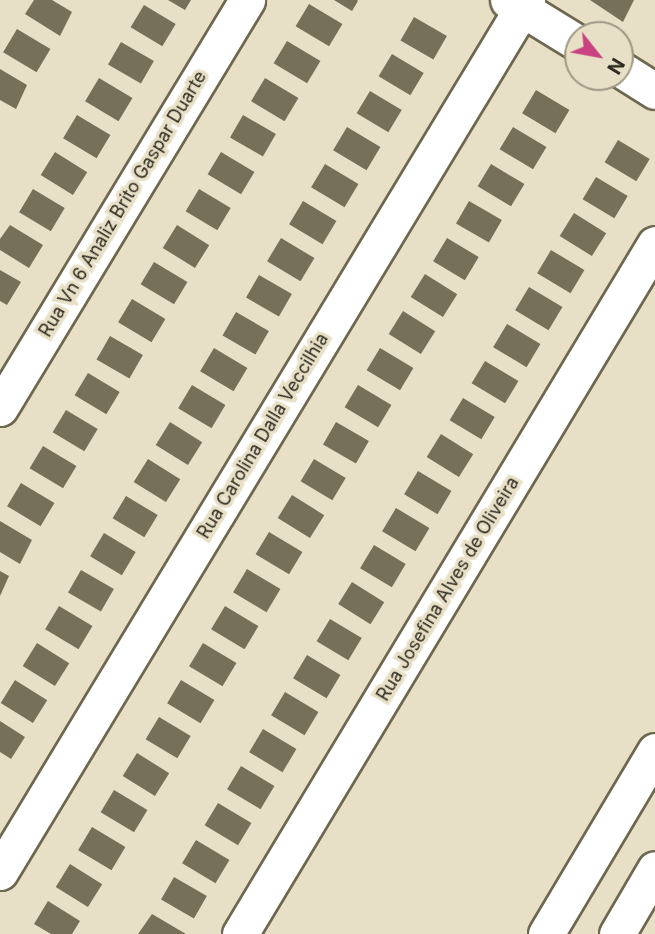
<!DOCTYPE html>
<html>
<head>
<meta charset="utf-8">
<style>
	body { margin:0 }
	#map { position:relative; width:655px; height:934px; overflow:hidden; background:#e8e0c6; font-family:Inter,sans-serif }
	div>[style] { position:absolute }
	[style*='--x'] { left:calc(var(--x)*1px); top:calc(var(--y)*1px); width:calc(var(--w)*1px); rotate:calc(var(--a)*1deg) }
	.building>* { inset:0; background:#777058; transform-origin:0 0 }
	.roads { filter:drop-shadow(2px 0 #6e6750) drop-shadow(-2px 0 #6e6750) drop-shadow(0 2px #6e6750) drop-shadow(0 -2px #6e6750) }
	.minor>* { height:35px; margin:-17.5px; padding:0 17.5px; transform-origin:17.5px; border-radius:17.5px; background:#fff }
	span { translate:-50% -50%; white-space:nowrap; text-align:center; line-height:1.15; -webkit-text-stroke:7px #e8e0c6; paint-order:stroke }
	.street-label { font-size:18px; color:#2d2a20 }
	.north { position:absolute; left:564px; top:21px; width:70px; height:70px; box-sizing:border-box; background:#e8e0c6; border:2px solid #9d9784; border-radius:50%; rotate:121deg; font-size:19px; font-weight:700; line-height:28px; text-align:center; color:#2d2a20 }
	.north::after { content:''; display:block; margin:auto; width:24px; height:32px; background:#c94281; clip-path:polygon(50% 0,100% 100%,50% 72%,0 100%) }
</style>
</head>
<body>
<div id="map">
	<div class="building">
		<i style="clip-path:polygon(34px 0,52px 0,72px 12px,60px 36px,25px 14px)"></i>
		<i style="clip-path:polygon(168px 0,191px 0,185px 10px)"></i>
		<i style="clip-path:polygon(334px 0,357px 0,358px 1px,352px 11px)"></i>
		<i style="clip-path:polygon(590px 0,634px 0,623px 22px)"></i>
		<i style="left:309px;top:4px;width:39px;height:26px;rotate:31deg"></i>
		<i style="left:144px;top:5px;width:37px;height:26px;rotate:31deg"></i>
		<i style="left:414px;top:17px;width:38px;height:27px;rotate:30deg"></i>
		<i style="left:17px;top:29px;width:39px;height:27px;rotate:31deg"></i>
		<i style="left:287px;top:41px;width:39px;height:26px;rotate:31deg"></i>
		<i style="left:121px;top:42px;width:38px;height:26px;rotate:30deg"></i>
		<i style="left:392px;top:54px;width:37px;height:26px;rotate:31deg"></i>
		<i style="clip-path:polygon(0 69px,27px 85px,16px 109px,0 100px)"></i>
		<i style="left:99px;top:78px;width:39px;height:27px;rotate:31deg"></i>
		<i style="left:265px;top:78px;width:39px;height:27px;rotate:31deg"></i>
		<i style="left:536px;top:90px;width:39px;height:27px;rotate:31deg"></i>
		<i style="left:370px;top:91px;width:37px;height:26px;rotate:31deg"></i>
		<i style="left:77px;top:115px;width:39px;height:27px;rotate:31deg"></i>
		<i style="left:243px;top:115px;width:38px;height:26px;rotate:30deg"></i>
		<i style="left:347px;top:127px;width:39px;height:27px;rotate:31deg"></i>
		<i style="left:513px;top:127px;width:39px;height:26px;rotate:31deg"></i>
		<i style="left:618px;top:140px;width:37px;height:26px;rotate:31deg"></i>
		<i style="left:55px;top:152px;width:38px;height:27px;rotate:32deg"></i>
		<i style="left:221px;top:152px;width:39px;height:26px;rotate:31deg"></i>
		<i style="left:325px;top:164px;width:39px;height:27px;rotate:31deg"></i>
		<i style="left:491px;top:164px;width:39px;height:26px;rotate:31deg"></i>
		<i style="left:596px;top:177px;width:37px;height:26px;rotate:31deg"></i>
		<i style="left:33px;top:189px;width:37px;height:27px;rotate:31deg"></i>
		<i style="left:199px;top:189px;width:37px;height:26px;rotate:31deg"></i>
		<i style="left:303px;top:201px;width:39px;height:27px;rotate:31deg"></i>
		<i style="left:469px;top:201px;width:38px;height:26px;rotate:30deg"></i>
		<i style="left:574px;top:213px;width:38px;height:27px;rotate:32deg"></i>
		<i style="clip-path:polygon(10px 225px,43px 245px,29px 268px,0 250px,0 239px)"></i>
		<i style="left:177px;top:225px;width:38px;height:27px;rotate:32deg"></i>
		<i style="left:281px;top:238px;width:39px;height:27px;rotate:31deg"></i>
		<i style="left:447px;top:238px;width:37px;height:27px;rotate:31deg"></i>
		<i style="left:551px;top:250px;width:39px;height:27px;rotate:31deg"></i>
		<i style="left:154px;top:262px;width:39px;height:26px;rotate:31deg"></i>
		<i style="clip-path:polygon(0 270px,21px 282px,7px 305px,0 301px)"></i>
		<i style="left:425px;top:274px;width:38px;height:27px;rotate:32deg"></i>
		<i style="left:259px;top:275px;width:38px;height:26px;rotate:30deg"></i>
		<i style="left:529px;top:287px;width:39px;height:27px;rotate:31deg"></i>
		<i style="left:132px;top:299px;width:39px;height:27px;rotate:31deg"></i>
		<i style="left:403px;top:311px;width:38px;height:27px;rotate:32deg"></i>
		<i style="left:236px;top:312px;width:38px;height:27px;rotate:30deg"></i>
		<i style="left:507px;top:324px;width:39px;height:27px;rotate:31deg"></i>
		<i style="left:110px;top:336px;width:38px;height:27px;rotate:30deg"></i>
		<i style="left:214px;top:348px;width:39px;height:27px;rotate:31deg"></i>
		<i style="left:380px;top:348px;width:39px;height:26px;rotate:31deg"></i>
		<i style="left:485px;top:361px;width:39px;height:26px;rotate:31deg"></i>
		<i style="left:88px;top:373px;width:37px;height:26px;rotate:31deg"></i>
		<i style="left:192px;top:385px;width:39px;height:27px;rotate:31deg"></i>
		<i style="left:358px;top:385px;width:39px;height:26px;rotate:31deg"></i>
		<i style="left:463px;top:398px;width:37px;height:26px;rotate:31deg"></i>
		<i style="left:66px;top:410px;width:37px;height:26px;rotate:31deg"></i>
		<i style="left:170px;top:422px;width:38px;height:27px;rotate:32deg"></i>
		<i style="left:336px;top:422px;width:38px;height:26px;rotate:30deg"></i>
		<i style="left:441px;top:434px;width:38px;height:27px;rotate:32deg"></i>
		<i style="left:43px;top:446px;width:39px;height:26px;rotate:31deg"></i>
		<i style="left:148px;top:459px;width:38px;height:27px;rotate:32deg"></i>
		<i style="left:314px;top:459px;width:37px;height:26px;rotate:31deg"></i>
		<i style="left:418px;top:471px;width:39px;height:27px;rotate:31deg"></i>
		<i style="left:21px;top:483px;width:39px;height:27px;rotate:31deg"></i>
		<i style="left:292px;top:495px;width:38px;height:27px;rotate:32deg"></i>
		<i style="left:126px;top:496px;width:37px;height:26px;rotate:31deg"></i>
		<i style="left:396px;top:508px;width:39px;height:27px;rotate:31deg"></i>
		<i style="clip-path:polygon(0 521px,32px 540px,20px 564px,0 552px)"></i>
		<i style="left:269px;top:532px;width:39px;height:26px;rotate:31deg"></i>
		<i style="left:104px;top:533px;width:37px;height:27px;rotate:31deg"></i>
		<i style="left:374px;top:545px;width:37px;height:27px;rotate:31deg"></i>
		<i style="left:247px;top:569px;width:39px;height:27px;rotate:31deg"></i>
		<i style="left:81px;top:570px;width:38px;height:26px;rotate:30deg"></i>
		<i style="clip-path:polygon(0 571px,9px 576px,0 596px)"></i>
		<i style="left:352px;top:582px;width:38px;height:26px;rotate:32deg"></i>
		<i style="left:59px;top:606px;width:39px;height:27px;rotate:31deg"></i>
		<i style="left:225px;top:606px;width:39px;height:27px;rotate:31deg"></i>
		<i style="left:330px;top:619px;width:37px;height:26px;rotate:31deg"></i>
		<i style="left:37px;top:643px;width:38px;height:27px;rotate:32deg"></i>
		<i style="left:203px;top:643px;width:39px;height:27px;rotate:31deg"></i>
		<i style="left:307px;top:655px;width:39px;height:27px;rotate:31deg"></i>
		<i style="left:15px;top:680px;width:38px;height:27px;rotate:32deg"></i>
		<i style="left:181px;top:680px;width:39px;height:27px;rotate:31deg"></i>
		<i style="left:285px;top:692px;width:39px;height:27px;rotate:31deg"></i>
		<i style="left:159px;top:717px;width:37px;height:26px;rotate:31deg"></i>
		<i style="clip-path:polygon(0 721px,25px 737px,11px 759px,0 752px)"></i>
		<i style="left:263px;top:729px;width:39px;height:27px;rotate:31deg"></i>
		<i style="left:137px;top:753px;width:38px;height:27px;rotate:32deg"></i>
		<i style="left:241px;top:766px;width:39px;height:27px;rotate:31deg"></i>
		<i style="left:114px;top:790px;width:39px;height:26px;rotate:31deg"></i>
		<i style="left:218px;top:803px;width:39px;height:26px;rotate:31deg"></i>
		<i style="left:92px;top:827px;width:39px;height:27px;rotate:31deg"></i>
		<i style="left:196px;top:840px;width:39px;height:27px;rotate:31deg"></i>
		<i style="left:70px;top:864px;width:38px;height:27px;rotate:32deg"></i>
		<i style="left:174px;top:877px;width:38px;height:26px;rotate:30deg"></i>
		<i style="clip-path:polygon(48px 901px,80px 921px,72px 934px,51px 934px,34px 924px)"></i>
		<i style="clip-path:polygon(152px 914px,186px 934px,138px 934px)"></i>
	</div>
	<div class="roads">
		<div class="minor">
			<i style="--x:508;--y:0;--w:82;--a:31.6"></i>
			<i style="--x:620;--y:69;--w:41;--a:32.2"></i>
			<i style="--x:0;--y:408;--w:477;--a:-58.8"></i>
			<i style="--x:0;--y:872;--w:1019;--a:-58.85"></i>
			<i style="--x:240;--y:934;--w:805;--a:-58.98"></i>
			<i style="--x:546;--y:934;--w:213;--a:-59.2"></i>
			<i style="--x:617;--y:934;--w:75;--a:-59.7"></i>
		</div>
	</div>
	<div class="street-label">
		<span style="left:123px;top:204px;rotate:-59deg">Rua Vn 6 Analiz Brito Gaspar Duarte</span>
		<span style="left:263px;top:436px;rotate:-59deg">Rua Carolina Dalla Veccilhia</span>
		<span style="left:448px;top:589px;rotate:-59deg">Rua Josefina Alves de Oliveira</span>
	</div>
	<div class="north">N</div>
</div>
</body>
</html>
